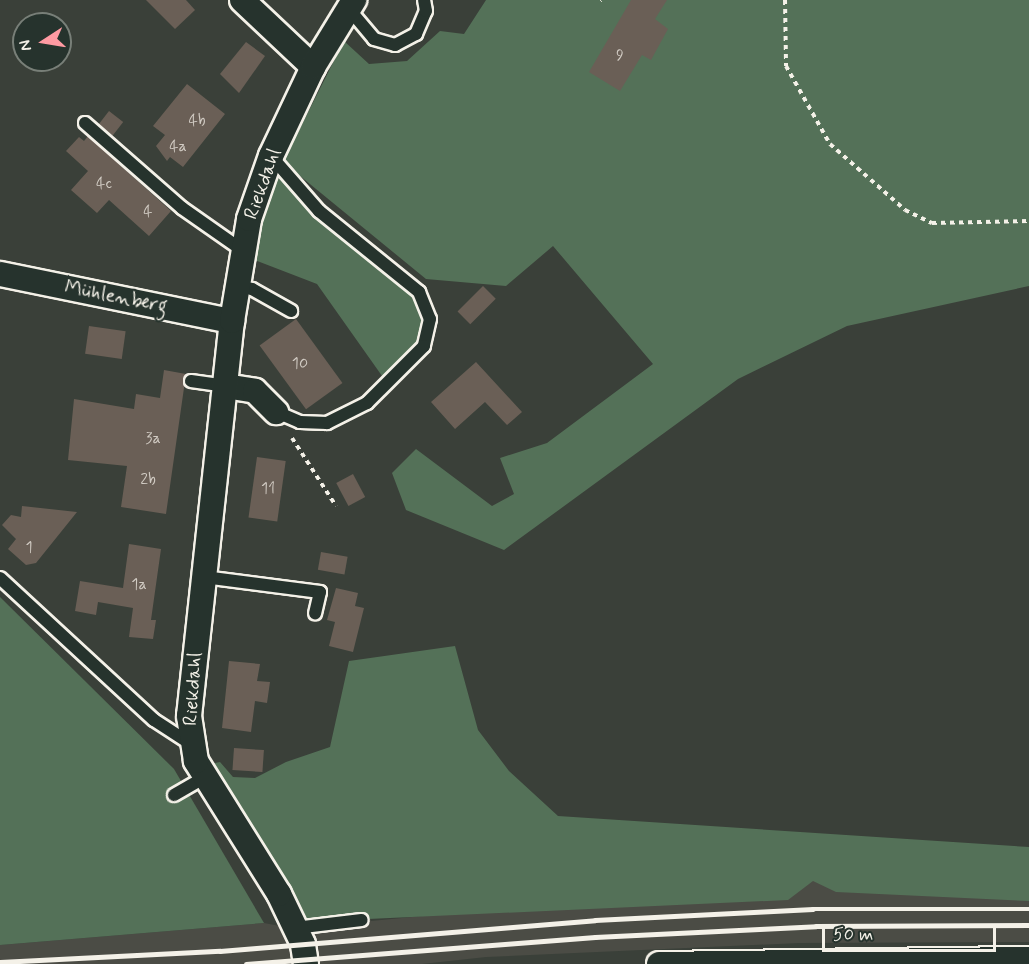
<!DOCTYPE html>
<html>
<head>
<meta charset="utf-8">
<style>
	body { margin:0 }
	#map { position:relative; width:1029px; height:964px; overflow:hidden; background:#3a4039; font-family:Mynerve,sans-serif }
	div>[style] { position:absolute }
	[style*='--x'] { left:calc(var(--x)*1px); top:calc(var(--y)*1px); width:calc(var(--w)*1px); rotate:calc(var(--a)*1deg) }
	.built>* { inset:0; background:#4b4c45 }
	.green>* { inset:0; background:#547158 }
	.building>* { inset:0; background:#6a5f56; transform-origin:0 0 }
	.path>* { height:4px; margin-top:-2px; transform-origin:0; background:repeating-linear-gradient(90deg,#f4f1e8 0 4.5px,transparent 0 9px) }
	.roads { filter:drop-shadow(2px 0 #f4f1e8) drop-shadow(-2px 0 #f4f1e8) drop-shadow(0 2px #f4f1e8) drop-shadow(0 -2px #f4f1e8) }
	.lane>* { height:12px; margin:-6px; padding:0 6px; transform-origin:6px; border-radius:6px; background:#26332d }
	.street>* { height:24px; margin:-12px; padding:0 12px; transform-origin:12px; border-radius:12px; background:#26332d }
	.rail>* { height:4.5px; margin:-2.25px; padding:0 2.25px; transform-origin:2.25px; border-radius:2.25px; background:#f4f1e8 }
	span { translate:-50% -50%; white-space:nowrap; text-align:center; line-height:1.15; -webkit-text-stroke:4.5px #26332d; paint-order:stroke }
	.number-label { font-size:16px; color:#d2ccc4 }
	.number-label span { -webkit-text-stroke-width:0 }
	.street-label { font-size:20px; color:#f4f1e8 }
	.north { position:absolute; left:12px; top:12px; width:60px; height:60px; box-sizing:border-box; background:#26332d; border:2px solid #787f78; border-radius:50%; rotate:258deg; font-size:16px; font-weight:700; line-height:24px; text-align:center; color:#f4f1e8 }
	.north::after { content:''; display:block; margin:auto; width:21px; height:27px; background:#ff9aa2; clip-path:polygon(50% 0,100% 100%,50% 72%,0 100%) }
	.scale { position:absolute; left:822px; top:925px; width:174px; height:27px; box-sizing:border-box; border:3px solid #f4f1e8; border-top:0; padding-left:8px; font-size:18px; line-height:21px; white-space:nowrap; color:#f4f1e8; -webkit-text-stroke:4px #26332d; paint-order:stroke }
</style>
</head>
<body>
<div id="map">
	<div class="built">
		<i style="clip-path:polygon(821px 870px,1029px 879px,1029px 942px,799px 943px,486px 957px,422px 964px,0 964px,0 945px,264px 923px,285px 927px,306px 917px,364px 903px,371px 921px,598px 899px)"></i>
	</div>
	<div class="green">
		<i style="clip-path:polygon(486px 0,1029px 0,1029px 286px,847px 326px,738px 379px,504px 550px,406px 510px,392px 473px,416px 449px,492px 506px,514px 494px,500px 458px,547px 443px,653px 364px,553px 246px,506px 286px,426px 279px,283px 162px,344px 41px,369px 64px,407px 61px,440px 31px,464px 34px)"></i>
		<i style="clip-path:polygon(271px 156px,319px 211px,419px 292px,430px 319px,424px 346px,387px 383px,317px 284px,242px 255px)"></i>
		<i style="clip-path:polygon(0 597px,174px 769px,264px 923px,0 945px)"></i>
		<i style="clip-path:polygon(455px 646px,478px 730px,509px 771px,558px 816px,1029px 847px,1029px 901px,836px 892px,813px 881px,788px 900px,368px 919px,364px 912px,306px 921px,218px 784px,210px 764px,220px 762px,233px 777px,255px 778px,286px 762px,330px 747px,349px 661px)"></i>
	</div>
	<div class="building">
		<i style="clip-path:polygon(146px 0,186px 0,195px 10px,175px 29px)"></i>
		<i style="clip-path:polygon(631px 0,667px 0,655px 19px,668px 29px,651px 60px,642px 55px,620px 91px,589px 72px)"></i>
		<i style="clip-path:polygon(246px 42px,265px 56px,239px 93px,220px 74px)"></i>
		<i style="clip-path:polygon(187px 84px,225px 114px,183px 167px,170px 157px,167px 161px,156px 146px,165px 135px,153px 126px)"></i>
		<i style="left:109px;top:111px;width:18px;height:17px;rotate:38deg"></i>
		<i style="clip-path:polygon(88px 136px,171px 211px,149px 236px,109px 200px,97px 213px,71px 190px,88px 171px,66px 151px,79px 137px,84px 141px)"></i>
		<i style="left:483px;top:286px;width:18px;height:36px;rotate:45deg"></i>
		<i style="left:296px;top:319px;width:79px;height:45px;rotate:54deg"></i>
		<i style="left:89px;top:326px;width:37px;height:28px;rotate:8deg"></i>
		<i style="clip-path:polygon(476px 362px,522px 412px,507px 425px,485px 402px,455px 429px,431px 402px)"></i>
		<i style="clip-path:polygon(164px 370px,186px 374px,166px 514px,121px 507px,127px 466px,68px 460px,74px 399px,134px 409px,136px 394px,160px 398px)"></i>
		<i style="left:257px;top:457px;width:29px;height:61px;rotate:8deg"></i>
		<i style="left:353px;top:474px;width:26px;height:19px;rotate:62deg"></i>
		<i style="clip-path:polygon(22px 506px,77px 512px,36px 563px,26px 565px,8px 549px,16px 539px,2px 525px,11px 515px,21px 517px)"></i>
		<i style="clip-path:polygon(129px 544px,161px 549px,151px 620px,156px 620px,153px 639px,129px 637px,133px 608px,98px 602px,96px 615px,75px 611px,80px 581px,123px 588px)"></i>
		<i style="left:321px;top:552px;width:27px;height:18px;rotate:10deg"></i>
		<i style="clip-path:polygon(336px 588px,358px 593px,355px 606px,364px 608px,353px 652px,329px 646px,335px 622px,327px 620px)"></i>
		<i style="clip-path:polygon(229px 661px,260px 664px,257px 681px,270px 682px,267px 703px,255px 701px,251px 732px,222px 728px)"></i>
		<i style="left:234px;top:748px;width:30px;height:22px;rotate:4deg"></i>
	</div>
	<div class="path">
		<i style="--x:785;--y:0;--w:66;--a:89.1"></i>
		<i style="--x:786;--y:66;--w:90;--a:60.6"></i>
		<i style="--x:830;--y:144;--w:100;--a:41.3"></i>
		<i style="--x:905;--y:210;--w:30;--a:26"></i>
		<i style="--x:932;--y:223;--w:97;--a:-1.2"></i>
		<i style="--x:600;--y:1;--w:1;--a:-45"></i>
		<i style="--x:292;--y:438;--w:81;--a:57.1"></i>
	</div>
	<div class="roads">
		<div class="lane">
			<i style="--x:349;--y:9;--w:39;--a:50"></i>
			<i style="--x:374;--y:39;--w:22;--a:16"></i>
			<i style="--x:395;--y:45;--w:24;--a:-28"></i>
			<i style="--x:416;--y:34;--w:25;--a:-67"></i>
			<i style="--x:426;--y:11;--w:11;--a:-100"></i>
			<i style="--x:85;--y:123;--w:129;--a:41.2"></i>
			<i style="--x:182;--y:208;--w:73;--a:35"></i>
			<i style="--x:271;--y:156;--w:73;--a:48.9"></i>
			<i style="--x:319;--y:211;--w:129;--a:39"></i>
			<i style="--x:419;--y:292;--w:29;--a:68"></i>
			<i style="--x:430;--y:319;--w:28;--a:103"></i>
			<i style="--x:424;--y:346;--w:81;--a:135"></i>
			<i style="--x:367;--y:403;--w:45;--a:153.4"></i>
			<i style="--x:327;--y:423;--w:27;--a:-178"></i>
			<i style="--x:300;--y:422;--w:26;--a:-157"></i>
			<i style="--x:237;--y:286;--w:15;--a:11"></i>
			<i style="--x:252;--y:289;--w:45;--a:29.4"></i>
			<i style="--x:191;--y:381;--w:34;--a:8"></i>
			<i style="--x:204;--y:577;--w:117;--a:7.4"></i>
			<i style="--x:320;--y:592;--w:22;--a:103"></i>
			<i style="--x:0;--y:578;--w:209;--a:42.7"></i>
			<i style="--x:154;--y:720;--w:44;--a:33"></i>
			<i style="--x:174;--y:795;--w:34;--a:-30"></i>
			<i style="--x:295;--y:928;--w:67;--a:-6.8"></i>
		</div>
		<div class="street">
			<i style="--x:242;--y:0;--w:98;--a:43.3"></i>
			<i style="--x:0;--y:274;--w:237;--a:11.5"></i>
			<i style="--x:225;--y:386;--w:30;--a:9"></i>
			<i style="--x:255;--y:391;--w:30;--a:45"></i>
			<i style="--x:306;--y:964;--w:20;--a:-99"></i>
			<i style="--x:303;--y:944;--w:55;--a:-115.6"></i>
			<i style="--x:279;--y:894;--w:157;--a:-122"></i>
			<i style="--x:196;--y:761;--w:46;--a:-98.8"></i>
			<i style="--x:189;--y:716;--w:397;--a:-83.8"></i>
			<i style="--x:232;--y:321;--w:103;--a:-80.5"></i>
			<i style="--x:249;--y:219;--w:67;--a:-70.8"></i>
			<i style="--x:271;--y:156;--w:98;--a:-64.7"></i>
			<i style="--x:313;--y:67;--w:79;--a:-58.5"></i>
			<i style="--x:659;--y:964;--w:370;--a:-0.8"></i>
		</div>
	</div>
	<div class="rail">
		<i style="--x:0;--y:962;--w:220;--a:-2.9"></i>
		<i style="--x:220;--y:951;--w:376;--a:-4.7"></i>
		<i style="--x:595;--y:920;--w:218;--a:-2.9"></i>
		<i style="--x:813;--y:909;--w:216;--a:0"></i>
		<i style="--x:246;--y:964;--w:350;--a:-4.4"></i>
		<i style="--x:595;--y:937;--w:221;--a:-2.8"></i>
		<i style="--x:816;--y:926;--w:213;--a:-0.3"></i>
	</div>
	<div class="number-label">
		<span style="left:620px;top:56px">9</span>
		<span style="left:197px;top:121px">4b</span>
		<span style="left:178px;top:147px">4a</span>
		<span style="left:104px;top:184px">4c</span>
		<span style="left:148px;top:212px">4</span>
		<span style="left:300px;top:364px">10</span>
		<span style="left:153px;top:439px">3a</span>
		<span style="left:148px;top:480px">2b</span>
		<span style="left:268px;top:489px">11</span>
		<span style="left:29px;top:548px">1</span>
		<span style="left:139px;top:585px">1a</span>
	</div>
	<div class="street-label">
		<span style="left:263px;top:184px;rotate:-70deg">Riekdahl</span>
		<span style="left:116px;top:297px;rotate:11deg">Mühlenberg</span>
		<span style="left:193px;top:689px;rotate:-86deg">Riekdahl</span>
	</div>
	<div class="north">N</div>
	<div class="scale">50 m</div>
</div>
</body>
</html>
